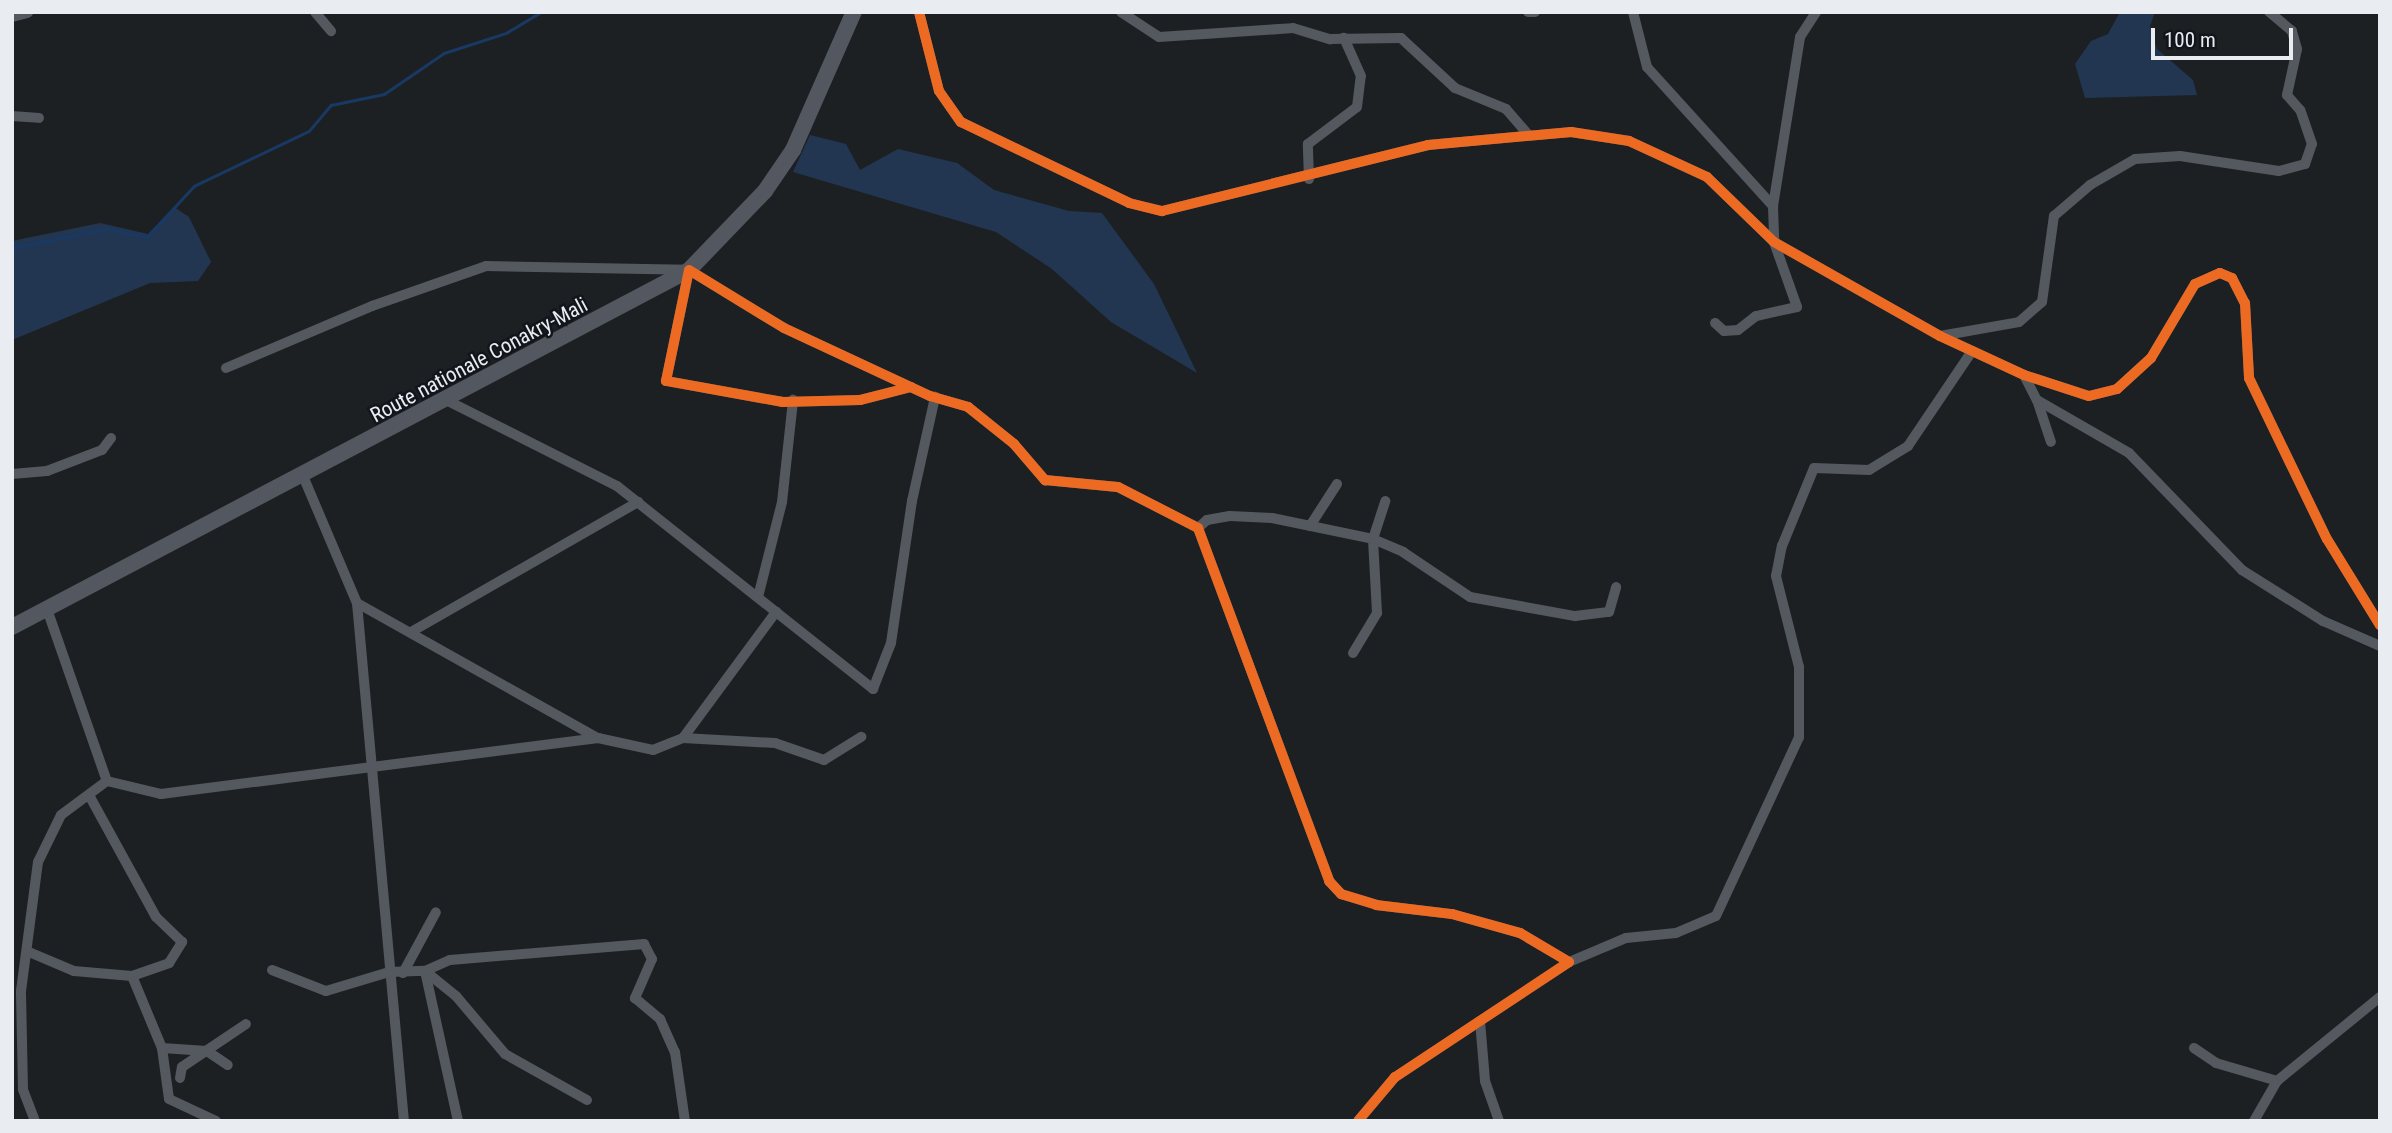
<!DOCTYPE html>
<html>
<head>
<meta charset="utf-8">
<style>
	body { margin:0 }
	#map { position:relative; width:2392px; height:1133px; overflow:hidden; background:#1d2023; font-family:"Roboto Condensed",sans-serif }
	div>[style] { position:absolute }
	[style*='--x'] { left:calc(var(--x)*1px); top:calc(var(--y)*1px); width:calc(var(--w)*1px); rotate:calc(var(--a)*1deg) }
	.green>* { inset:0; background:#223651 }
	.stream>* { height:2.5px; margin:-1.25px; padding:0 1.25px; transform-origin:1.25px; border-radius:1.25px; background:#193965 }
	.minor>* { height:10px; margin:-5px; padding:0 5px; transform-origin:5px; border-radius:5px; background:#54595f }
	.tertiary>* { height:12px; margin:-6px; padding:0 6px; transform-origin:6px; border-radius:6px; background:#54595f }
	.trunk>* { height:16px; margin:-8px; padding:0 8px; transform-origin:8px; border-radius:8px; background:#535860 }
	.cycleway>* { height:10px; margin:-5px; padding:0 5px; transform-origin:5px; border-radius:5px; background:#ed6a23 }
	span { translate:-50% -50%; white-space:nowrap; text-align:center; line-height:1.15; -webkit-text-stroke:5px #12161c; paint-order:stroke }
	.street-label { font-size:21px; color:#e9ecf0 }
	.frame { position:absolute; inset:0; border:14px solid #e9ecf0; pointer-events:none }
	.scale { position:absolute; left:2151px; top:28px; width:142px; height:32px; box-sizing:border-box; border:4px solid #e9ecf0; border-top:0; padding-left:9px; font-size:21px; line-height:24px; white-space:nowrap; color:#e9ecf0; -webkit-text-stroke:5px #12161c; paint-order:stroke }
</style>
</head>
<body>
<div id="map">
	<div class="green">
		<i style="clip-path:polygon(2120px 12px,2155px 12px,2150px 26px,2157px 49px,2193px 80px,2197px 95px,2085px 98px,2075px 64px,2091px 41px,2108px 34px)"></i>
		<i style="clip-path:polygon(810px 135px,846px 144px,860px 170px,898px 149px,957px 163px,994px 190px,1069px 211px,1102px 213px,1154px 284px,1197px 373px,1111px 322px,1052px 269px,996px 232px,793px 172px)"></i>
		<i style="clip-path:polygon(174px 207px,189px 217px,211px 262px,198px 281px,150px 283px,12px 340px,12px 241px,100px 223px,148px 234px)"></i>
	</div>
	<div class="stream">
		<i style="--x:12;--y:248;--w:97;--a:-11.3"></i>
		<i style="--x:107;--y:229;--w:41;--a:11.3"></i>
		<i style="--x:147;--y:237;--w:69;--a:-47.3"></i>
		<i style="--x:194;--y:186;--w:127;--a:-25.6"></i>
		<i style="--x:309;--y:131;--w:34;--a:-50"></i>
		<i style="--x:331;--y:105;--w:54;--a:-11.7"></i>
		<i style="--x:384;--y:94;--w:73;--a:-34.3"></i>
		<i style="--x:444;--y:53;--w:65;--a:-17.9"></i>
		<i style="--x:506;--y:33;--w:41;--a:-31"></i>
	</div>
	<div class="minor">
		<i style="--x:315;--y:12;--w:25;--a:50"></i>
		<i style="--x:919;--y:12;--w:81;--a:75.8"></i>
		<i style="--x:939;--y:91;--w:38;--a:55"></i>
		<i style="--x:961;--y:122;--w:187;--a:25.7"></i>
		<i style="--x:1129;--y:203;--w:34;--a:14"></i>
		<i style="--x:1162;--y:211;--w:274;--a:-13.9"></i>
		<i style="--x:1428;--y:145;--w:144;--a:-5.2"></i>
		<i style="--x:1571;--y:132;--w:59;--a:8.8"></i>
		<i style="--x:1629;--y:141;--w:86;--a:24.8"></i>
		<i style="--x:1707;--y:177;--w:93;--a:44.1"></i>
		<i style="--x:1774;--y:242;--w:191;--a:29.5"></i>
		<i style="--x:1940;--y:336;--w:93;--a:24.9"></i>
		<i style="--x:2024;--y:375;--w:68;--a:17.9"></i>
		<i style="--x:2089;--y:396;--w:29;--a:-14"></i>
		<i style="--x:2117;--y:389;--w:46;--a:-42.4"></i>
		<i style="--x:2151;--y:358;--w:86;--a:-59.3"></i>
		<i style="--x:2195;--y:284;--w:27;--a:-24"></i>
		<i style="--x:2220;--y:273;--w:13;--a:23"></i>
		<i style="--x:2232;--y:278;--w:28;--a:63"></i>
		<i style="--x:2245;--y:303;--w:75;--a:86.9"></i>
		<i style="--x:2249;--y:378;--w:179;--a:64.2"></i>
		<i style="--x:2327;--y:539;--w:101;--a:58.4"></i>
		<i style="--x:1121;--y:12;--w:45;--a:33.3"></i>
		<i style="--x:1159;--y:37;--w:134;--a:-3.8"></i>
		<i style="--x:1293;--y:28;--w:39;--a:17"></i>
		<i style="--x:1330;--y:39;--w:71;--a:-0.8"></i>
		<i style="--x:1401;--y:38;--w:74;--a:42.8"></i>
		<i style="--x:1455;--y:88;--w:55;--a:22.4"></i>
		<i style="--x:1506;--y:109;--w:33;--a:49"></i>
		<i style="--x:1528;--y:12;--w:7;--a:0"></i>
		<i style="--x:1633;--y:12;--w:57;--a:75.7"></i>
		<i style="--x:1647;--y:67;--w:188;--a:47.8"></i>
		<i style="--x:1773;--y:206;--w:36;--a:88"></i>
		<i style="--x:1774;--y:242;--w:69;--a:70.5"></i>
		<i style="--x:1797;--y:307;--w:42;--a:167.6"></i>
		<i style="--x:1756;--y:316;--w:23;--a:142"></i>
		<i style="--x:1738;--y:330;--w:14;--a:176"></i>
		<i style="--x:1724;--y:331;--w:12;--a:-138"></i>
		<i style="--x:12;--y:116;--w:27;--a:4"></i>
		<i style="--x:1309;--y:179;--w:35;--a:-92"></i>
		<i style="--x:1308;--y:144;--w:61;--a:-37.1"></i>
		<i style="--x:1357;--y:107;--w:31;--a:-83"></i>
		<i style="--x:1361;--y:76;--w:42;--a:-114.1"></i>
		<i style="--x:1773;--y:206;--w:171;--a:-80.9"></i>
		<i style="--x:1800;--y:37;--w:30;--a:-57"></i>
		<i style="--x:1940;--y:336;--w:80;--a:-10"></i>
		<i style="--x:2019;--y:322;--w:30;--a:-41"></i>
		<i style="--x:2042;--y:302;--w:87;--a:-82.1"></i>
		<i style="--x:2054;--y:216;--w:48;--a:-40.7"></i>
		<i style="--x:2090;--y:185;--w:52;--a:-30"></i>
		<i style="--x:2135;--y:159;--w:45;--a:-3.8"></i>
		<i style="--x:2180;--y:156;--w:100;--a:8.6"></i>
		<i style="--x:2279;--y:171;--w:27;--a:-15"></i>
		<i style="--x:2305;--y:164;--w:21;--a:-71"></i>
		<i style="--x:2312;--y:144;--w:36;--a:-109"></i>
		<i style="--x:2300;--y:110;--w:20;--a:-131"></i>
		<i style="--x:2287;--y:95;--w:47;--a:-77.7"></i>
		<i style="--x:2297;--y:49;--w:19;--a:-106"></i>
		<i style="--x:2292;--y:31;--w:30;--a:-140"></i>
		<i style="--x:226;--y:368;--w:159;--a:-23"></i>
		<i style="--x:372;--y:306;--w:121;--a:-19.3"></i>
		<i style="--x:486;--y:266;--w:200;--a:1.1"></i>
		<i style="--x:2024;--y:375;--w:28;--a:63"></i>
		<i style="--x:2037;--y:400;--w:106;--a:29.9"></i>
		<i style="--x:2129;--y:453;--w:163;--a:46"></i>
		<i style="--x:2242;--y:570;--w:96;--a:32.2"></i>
		<i style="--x:2323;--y:621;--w:62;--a:23.7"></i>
		<i style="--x:911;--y:387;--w:53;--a:165.7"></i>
		<i style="--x:860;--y:400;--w:77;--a:178.5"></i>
		<i style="--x:783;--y:402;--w:119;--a:-169.8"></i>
		<i style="--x:666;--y:381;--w:113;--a:-78.3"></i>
		<i style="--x:689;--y:270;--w:111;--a:31.4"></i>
		<i style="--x:784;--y:328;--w:161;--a:25"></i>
		<i style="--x:930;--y:396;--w:40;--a:16"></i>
		<i style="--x:968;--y:407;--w:59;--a:38.8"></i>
		<i style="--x:1014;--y:444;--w:48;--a:49.3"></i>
		<i style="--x:1045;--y:480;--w:73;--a:5.5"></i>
		<i style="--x:1118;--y:487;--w:90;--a:27.1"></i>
		<i style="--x:1198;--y:528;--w:377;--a:69.6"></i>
		<i style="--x:1329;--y:881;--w:18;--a:47"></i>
		<i style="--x:1341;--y:894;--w:37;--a:17"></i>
		<i style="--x:1376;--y:905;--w:77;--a:6.8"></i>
		<i style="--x:1452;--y:914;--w:71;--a:15.6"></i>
		<i style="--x:1520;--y:933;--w:57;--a:30.6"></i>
		<i style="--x:1569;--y:962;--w:209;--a:146.5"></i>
		<i style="--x:1395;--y:1077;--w:57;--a:130.1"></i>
		<i style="--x:2037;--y:400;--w:44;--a:71.6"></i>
		<i style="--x:448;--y:401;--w:189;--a:26.7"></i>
		<i style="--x:617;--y:486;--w:327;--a:38.4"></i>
		<i style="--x:873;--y:689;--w:49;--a:-68.6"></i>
		<i style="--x:891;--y:643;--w:144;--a:-81.6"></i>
		<i style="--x:912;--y:501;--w:107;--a:-77.5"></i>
		<i style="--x:12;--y:474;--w:35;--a:-5"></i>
		<i style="--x:47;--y:471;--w:59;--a:-20.9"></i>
		<i style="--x:102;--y:450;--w:15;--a:-53"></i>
		<i style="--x:303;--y:476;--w:138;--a:67"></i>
		<i style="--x:357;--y:603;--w:520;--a:84.82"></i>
		<i style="--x:1310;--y:526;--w:50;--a:-57.3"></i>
		<i style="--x:1198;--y:528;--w:12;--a:-42"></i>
		<i style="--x:1207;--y:520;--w:23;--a:-10"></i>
		<i style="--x:1230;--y:516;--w:42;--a:2.7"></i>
		<i style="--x:1272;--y:518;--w:103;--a:11.7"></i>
		<i style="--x:1373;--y:539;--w:33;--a:23"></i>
		<i style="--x:1403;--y:552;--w:81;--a:33.9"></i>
		<i style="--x:1470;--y:597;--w:107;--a:10.3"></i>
		<i style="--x:1575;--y:616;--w:34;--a:-7"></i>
		<i style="--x:1609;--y:612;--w:26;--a:-74"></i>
		<i style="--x:758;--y:597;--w:98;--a:-75.8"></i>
		<i style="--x:782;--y:502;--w:103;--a:-83.8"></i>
		<i style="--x:357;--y:603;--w:276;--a:29.3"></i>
		<i style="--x:598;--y:738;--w:56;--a:12.3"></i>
		<i style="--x:653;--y:750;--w:32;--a:-22"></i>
		<i style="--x:683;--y:738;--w:92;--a:3.1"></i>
		<i style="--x:775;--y:743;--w:52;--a:19.1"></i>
		<i style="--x:824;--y:760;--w:44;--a:-31.9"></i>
		<i style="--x:48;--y:612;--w:179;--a:70.8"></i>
		<i style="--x:107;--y:781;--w:56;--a:13.5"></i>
		<i style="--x:161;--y:794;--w:441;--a:-7.3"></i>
		<i style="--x:411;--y:632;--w:262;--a:-29.8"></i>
		<i style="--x:1353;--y:653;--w:47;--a:-59"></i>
		<i style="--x:1377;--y:613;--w:74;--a:-93.1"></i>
		<i style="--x:1373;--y:539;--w:40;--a:-72"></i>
		<i style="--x:683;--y:738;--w:157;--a:-53.6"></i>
		<i style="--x:29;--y:952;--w:49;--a:22.9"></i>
		<i style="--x:74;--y:971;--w:58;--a:4.9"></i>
		<i style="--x:132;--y:976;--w:39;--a:-19"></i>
		<i style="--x:169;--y:963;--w:25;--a:-58"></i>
		<i style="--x:182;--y:942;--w:36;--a:-136"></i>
		<i style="--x:156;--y:917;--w:139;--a:-118.8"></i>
		<i style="--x:1569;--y:962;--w:62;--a:-22.8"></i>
		<i style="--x:1626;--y:938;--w:50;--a:-5.7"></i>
		<i style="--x:1676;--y:933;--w:43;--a:-23"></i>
		<i style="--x:1716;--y:916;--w:197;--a:-65.1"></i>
		<i style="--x:1799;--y:737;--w:70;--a:-90"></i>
		<i style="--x:1799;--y:667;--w:94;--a:-104.2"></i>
		<i style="--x:1776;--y:576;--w:31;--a:-79"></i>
		<i style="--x:1782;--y:546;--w:84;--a:-67.7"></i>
		<i style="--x:1814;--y:468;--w:55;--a:2.1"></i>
		<i style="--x:1869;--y:470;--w:46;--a:-31.6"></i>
		<i style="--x:1908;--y:446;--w:115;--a:-56"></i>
		<i style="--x:272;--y:970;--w:58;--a:21.3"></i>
		<i style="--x:326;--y:991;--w:66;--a:-16.8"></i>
		<i style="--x:389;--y:972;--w:36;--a:-2"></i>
		<i style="--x:425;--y:971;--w:27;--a:-24"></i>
		<i style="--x:450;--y:960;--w:195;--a:-4.7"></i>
		<i style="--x:644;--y:944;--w:17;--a:62"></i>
		<i style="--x:652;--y:959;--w:43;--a:113.6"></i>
		<i style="--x:635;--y:998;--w:33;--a:40"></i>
		<i style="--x:660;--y:1019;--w:36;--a:66"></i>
		<i style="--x:675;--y:1052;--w:70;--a:81.8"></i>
		<i style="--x:425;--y:971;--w:40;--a:39"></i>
		<i style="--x:456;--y:996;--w:76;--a:49.8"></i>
		<i style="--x:505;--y:1054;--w:94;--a:29.3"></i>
		<i style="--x:425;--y:971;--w:154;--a:77.6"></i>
		<i style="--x:403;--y:973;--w:69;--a:-61.6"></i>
		<i style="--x:132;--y:976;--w:78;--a:67.4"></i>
		<i style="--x:162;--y:1048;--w:45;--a:3.8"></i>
		<i style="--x:207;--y:1051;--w:25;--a:34"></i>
		<i style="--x:1480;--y:1021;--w:60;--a:85.2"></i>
		<i style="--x:1485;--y:1081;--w:42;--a:70.7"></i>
		<i style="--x:162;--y:1048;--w:51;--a:82.2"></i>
		<i style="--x:169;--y:1099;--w:52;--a:25.1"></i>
		<i style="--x:2194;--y:1048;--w:27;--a:34"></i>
		<i style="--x:2216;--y:1063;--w:64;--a:16.4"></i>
		<i style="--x:180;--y:1078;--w:11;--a:-80"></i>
		<i style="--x:182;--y:1067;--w:77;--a:-33.9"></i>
		<i style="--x:35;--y:1121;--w:34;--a:-111"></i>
		<i style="--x:23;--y:1089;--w:98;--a:-91.2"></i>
		<i style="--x:21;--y:991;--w:130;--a:-82.5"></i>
		<i style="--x:38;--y:862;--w:52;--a:-63.9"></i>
		<i style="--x:61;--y:815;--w:57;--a:-36.5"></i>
		<i style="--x:2254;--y:1121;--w:46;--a:-60.1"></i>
		<i style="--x:2277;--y:1081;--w:133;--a:-39.2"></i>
	</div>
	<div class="tertiary">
		<i style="--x:12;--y:16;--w:16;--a:-15"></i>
	</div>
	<div class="trunk">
		<i style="--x:12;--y:627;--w:765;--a:-27.8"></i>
		<i style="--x:689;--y:270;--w:110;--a:-46.1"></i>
		<i style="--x:765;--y:191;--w:50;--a:-55.7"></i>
		<i style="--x:793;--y:150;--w:151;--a:-66.2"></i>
	</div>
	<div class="cycleway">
		<i style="--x:919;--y:12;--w:81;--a:75.8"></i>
		<i style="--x:939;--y:91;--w:38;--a:55"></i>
		<i style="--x:961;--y:122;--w:187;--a:25.7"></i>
		<i style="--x:1129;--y:203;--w:34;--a:14"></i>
		<i style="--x:1162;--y:211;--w:274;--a:-13.9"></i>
		<i style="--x:1428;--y:145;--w:144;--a:-5.2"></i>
		<i style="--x:1571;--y:132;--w:59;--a:8.8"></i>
		<i style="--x:1629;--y:141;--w:86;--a:24.8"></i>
		<i style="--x:1707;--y:177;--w:93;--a:44.1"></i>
		<i style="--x:1774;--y:242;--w:191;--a:29.5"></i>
		<i style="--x:1940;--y:336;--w:93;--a:24.9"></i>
		<i style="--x:2024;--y:375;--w:68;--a:17.9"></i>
		<i style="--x:2089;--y:396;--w:29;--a:-14"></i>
		<i style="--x:2117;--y:389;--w:46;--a:-42.4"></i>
		<i style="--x:2151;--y:358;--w:86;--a:-59.3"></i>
		<i style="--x:2195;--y:284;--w:27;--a:-24"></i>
		<i style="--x:2220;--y:273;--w:13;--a:23"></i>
		<i style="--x:2232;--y:278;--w:28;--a:63"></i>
		<i style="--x:2245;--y:303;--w:75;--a:86.9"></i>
		<i style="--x:2249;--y:378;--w:179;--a:64.2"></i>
		<i style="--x:2327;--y:539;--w:101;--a:58.4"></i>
		<i style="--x:911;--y:387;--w:53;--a:165.7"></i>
		<i style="--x:860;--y:400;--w:77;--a:178.5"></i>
		<i style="--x:783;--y:402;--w:119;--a:-169.8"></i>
		<i style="--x:666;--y:381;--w:113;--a:-78.3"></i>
		<i style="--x:689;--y:270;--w:111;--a:31.4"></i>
		<i style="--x:784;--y:328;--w:161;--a:25"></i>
		<i style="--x:930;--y:396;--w:40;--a:16"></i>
		<i style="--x:968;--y:407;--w:59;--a:38.8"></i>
		<i style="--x:1014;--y:444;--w:48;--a:49.3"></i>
		<i style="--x:1045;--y:480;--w:73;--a:5.5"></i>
		<i style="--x:1118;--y:487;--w:90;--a:27.1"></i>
		<i style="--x:1198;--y:528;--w:377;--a:69.6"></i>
		<i style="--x:1329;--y:881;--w:18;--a:47"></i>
		<i style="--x:1341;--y:894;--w:37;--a:17"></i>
		<i style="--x:1376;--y:905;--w:77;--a:6.8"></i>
		<i style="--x:1452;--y:914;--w:71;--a:15.6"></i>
		<i style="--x:1520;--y:933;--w:57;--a:30.6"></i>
		<i style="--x:1569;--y:962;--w:209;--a:146.5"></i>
		<i style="--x:1395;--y:1077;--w:57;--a:130.1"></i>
	</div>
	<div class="street-label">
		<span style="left:479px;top:360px;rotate:-28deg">Route nationale Conakry-Mali</span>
	</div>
	<div class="frame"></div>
	<div class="scale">100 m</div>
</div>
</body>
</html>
